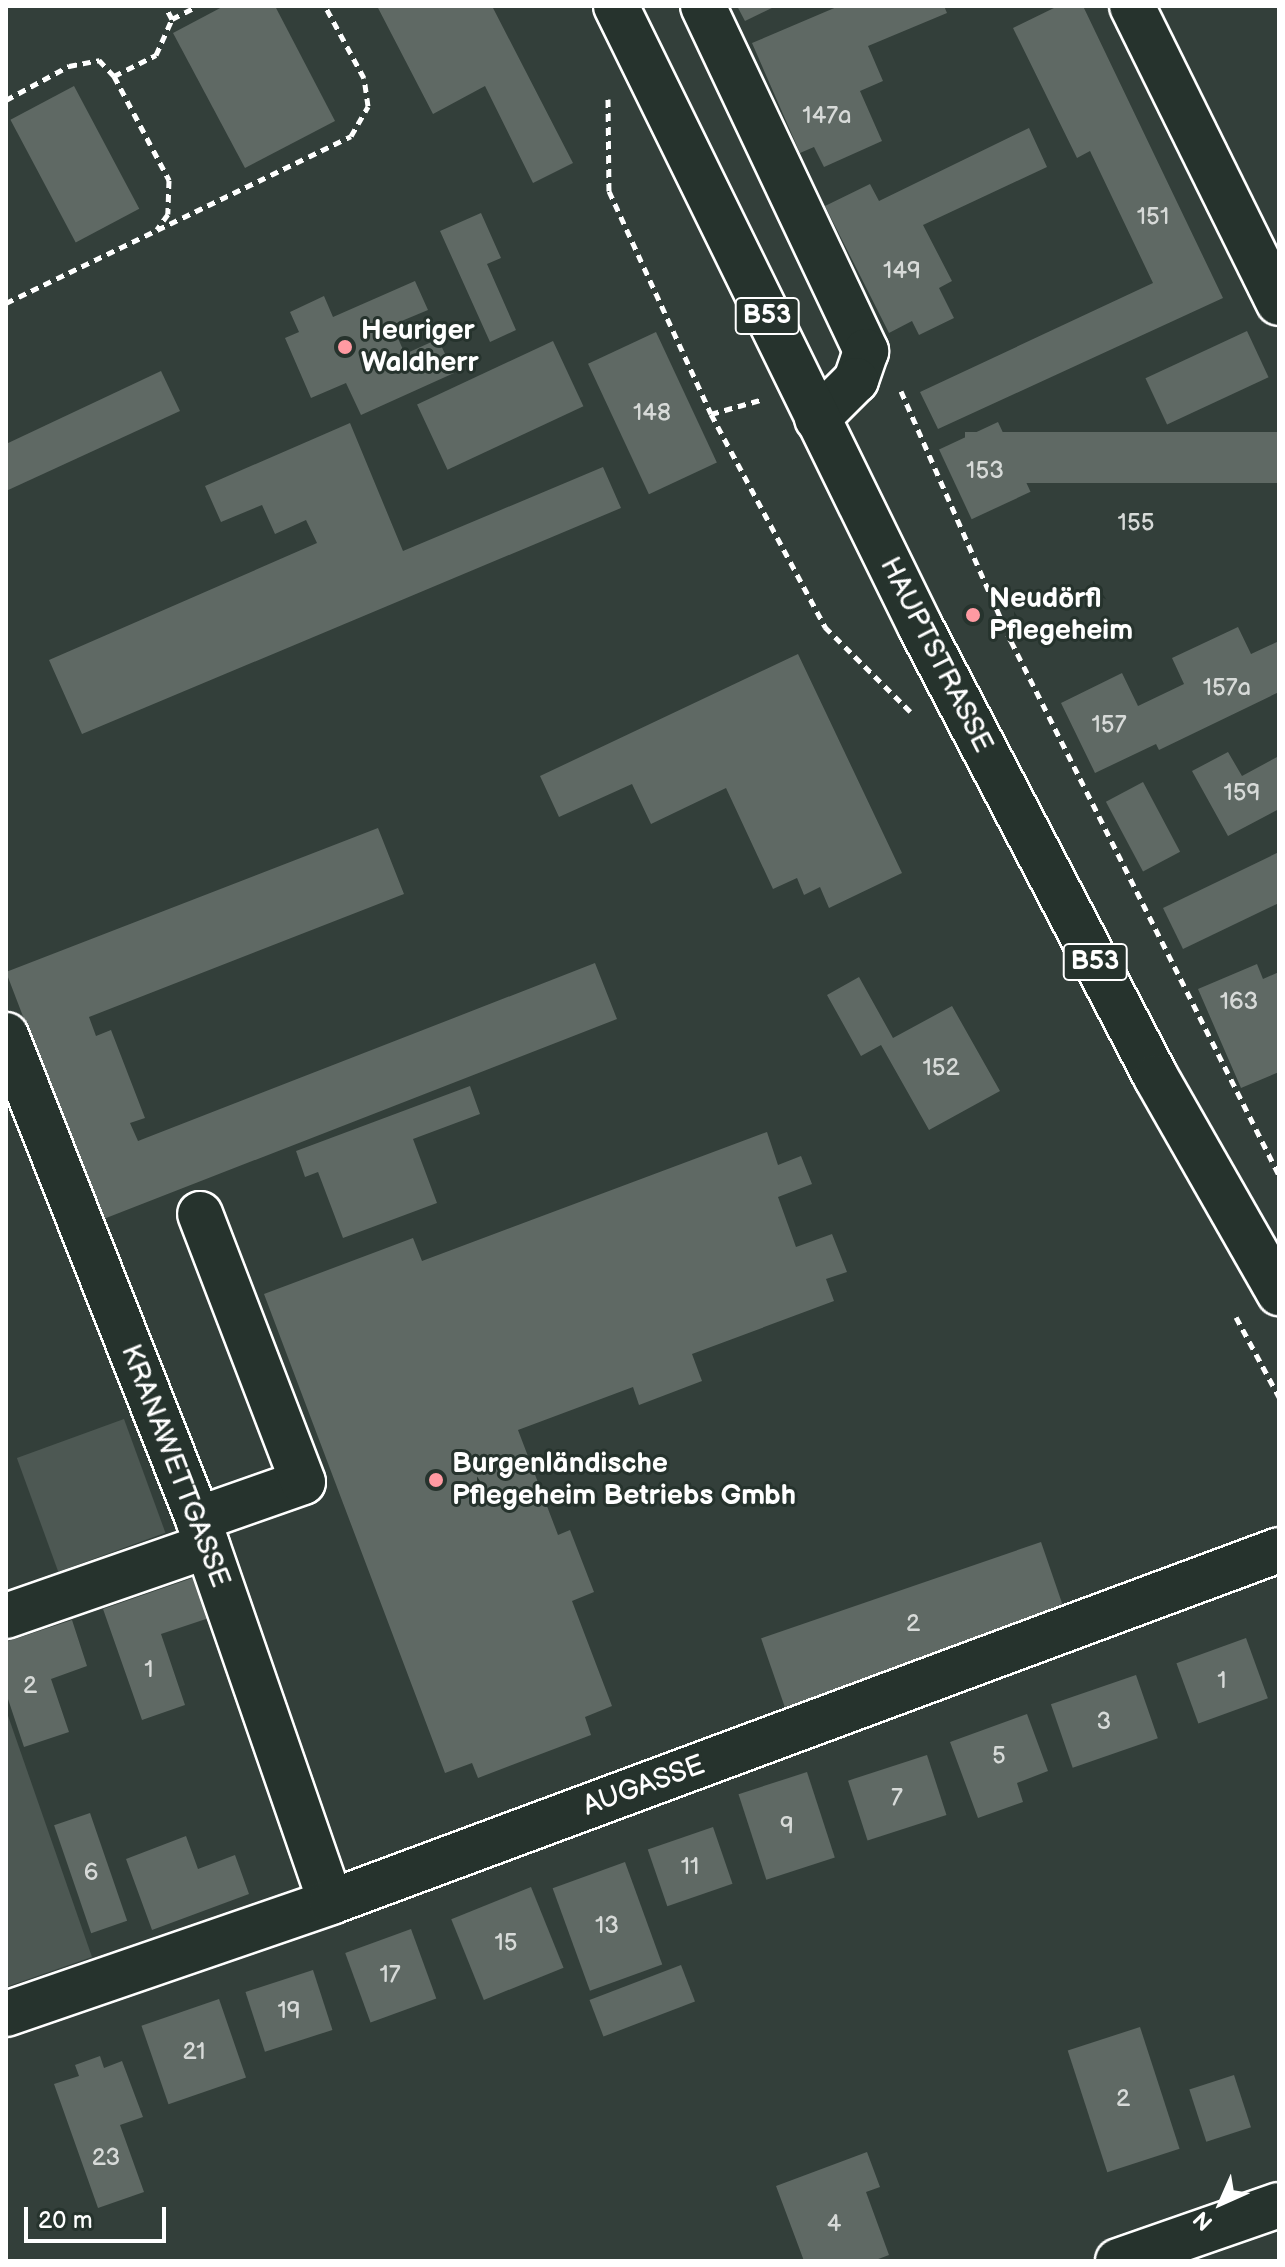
<!DOCTYPE html>
<html>
<head>
<meta charset="utf-8">
<style>
	body { margin:0 }
	#map { position:relative; width:1285px; height:2267px; overflow:hidden; background:#333f3a; font-family:"Balsamiq Sans",sans-serif }
	div>[style] { position:absolute }
	[style*='--x'] { left:calc(var(--x)*1px); top:calc(var(--y)*1px); width:calc(var(--w)*1px); rotate:calc(var(--a)*1deg) }
	.green>* { inset:0; background:#4d5853; transform-origin:0 0 }
	.building>* { inset:0; background:#5f6964; transform-origin:0 0 }
	.path>* { height:5px; margin-top:-2.5px; transform-origin:0; background:repeating-linear-gradient(90deg,#fff 0 8px,transparent 0 14px) }
	.roads { filter:drop-shadow(2px 0 #fff) drop-shadow(-2px 0 #fff) drop-shadow(0 2px #fff) drop-shadow(0 -2px #fff) }
	.minor>* { height:44px; margin:-22px; padding:0 22px; transform-origin:22px; border-radius:22px; background:#26332d }
	.major>* { height:44px; margin:-22px; padding:0 22px; transform-origin:22px; border-radius:22px; background:#26332d }
	.dots>* { width:22px; height:22px; translate:-50% -50%; box-sizing:border-box; border:4px solid #26332d; border-radius:50% }
	span { translate:-50% -50%; white-space:nowrap; text-align:center; line-height:1.15; -webkit-text-stroke:6px #26332d; paint-order:stroke }
	.number-label { font-size:24px; color:#d7dad8 }
	.number-label span { -webkit-text-stroke-width:0 }
	.shield-label span { padding:2px 6px; background:#26332d; border:2px solid; border-radius:6px; -webkit-text-stroke-width:0 }
	.shield-label { font-size:26px; color:#fff; font-weight:700 }
	.poi-label { font-size:28px; color:#fff; font-weight:700 }
	.left { translate:0 -50%; text-align:left }
	.street-label { font-size:28px; color:#fff }
	.frame { position:absolute; inset:0; border:8px solid #fff; pointer-events:none }
	.north { position:absolute; left:1181px; top:2163px; width:80px; height:80px; -webkit-text-stroke:6px #26332d; paint-order:stroke; rotate:225deg; font-size:22px; font-weight:700; line-height:32px; text-align:center; color:#fff }
	.north::after { content:''; display:block; margin:auto; width:28px; height:36px; background:#fff; clip-path:polygon(50% 0,100% 100%,50% 72%,0 100%) }
	.scale { position:absolute; left:24px; top:2207px; width:142px; height:36px; box-sizing:border-box; border:4px solid #fff; border-top:0; padding-left:10px; font-size:24px; line-height:28px; white-space:nowrap; color:#fff; -webkit-text-stroke:6px #26332d; paint-order:stroke }
</style>
</head>
<body>
<div id="map">
	<div class="green">
		<i style="left:124px;top:1419px;width:121px;height:114px;rotate:70deg"></i>
		<i style="clip-path:polygon(6px 1710px,92px 1957px,6px 1987px)"></i>
	</div>
	<div class="building">
		<i style="clip-path:polygon(224px 6px,275px 6px,335px 121px,245px 168px,173px 33px)"></i>
		<i style="clip-path:polygon(377px 6px,492px 6px,573px 163px,533px 183px,485px 86px,433px 114px)"></i>
		<i style="clip-path:polygon(737px 6px,776px 6px,745px 21px)"></i>
		<i style="clip-path:polygon(839px 6px,944px 6px,947px 13px,868px 46px,883px 81px,860px 91px,882px 141px,824px 167px,814px 147px,800px 153px,752px 43px)"></i>
		<i style="clip-path:polygon(1058px 6px,1083px 6px,1223px 298px,938px 429px,920px 392px,1153px 283px,1090px 151px,1077px 158px,1013px 28px)"></i>
		<i style="left:74px;top:86px;width:139px;height:72px;rotate:62deg"></i>
		<i style="clip-path:polygon(1029px 128px,1047px 167px,923px 225px,952px 281px,939px 288px,954px 318px,919px 335px,912px 321px,889px 333px,825px 206px,870px 184px,879px 201px)"></i>
		<i style="clip-path:polygon(481px 213px,501px 258px,487px 264px,516px 330px,490px 342px,440px 231px)"></i>
		<i style="clip-path:polygon(415px 281px,428px 310px,392px 325px,405px 354px,438px 339px,454px 373px,361px 415px,346px 383px,311px 398px,285px 338px,299px 332px,290px 312px,324px 296px,333px 317px)"></i>
		<i style="left:1247px;top:331px;width:51px;height:112px;rotate:65deg"></i>
		<i style="left:656px;top:332px;width:144px;height:75px;rotate:65deg"></i>
		<i style="left:553px;top:341px;width:72px;height:150px;rotate:65deg"></i>
		<i style="clip-path:polygon(161px 371px,180px 411px,6px 491px,6px 444px)"></i>
		<i style="left:998px;top:422px;width:77px;height:65px;rotate:65deg"></i>
		<i style="clip-path:polygon(350px 423px,403px 551px,603px 467px,621px 508px,82px 734px,49px 660px,317px 543px,306px 520px,275px 534px,262px 505px,221px 522px,205px 486px)"></i>
		<i style="left:1279px;top:432px;width:51px;height:314px;rotate:90deg"></i>
		<i style="clip-path:polygon(1238px 627px,1251px 654px,1279px 641px,1279px 692px,1159px 750px,1156px 744px,1095px 773px,1061px 703px,1122px 673px,1138px 706px,1184px 684px,1172px 658px)"></i>
		<i style="clip-path:polygon(798px 654px,902px 873px,829px 908px,820px 887px,804px 895px,797px 878px,773px 889px,726px 788px,651px 824px,632px 784px,559px 817px,540px 776px)"></i>
		<i style="clip-path:polygon(1228px 752px,1242px 776px,1279px 756px,1279px 809px,1228px 836px,1192px 771px)"></i>
		<i style="left:1143px;top:782px;width:79px;height:42px;rotate:62deg"></i>
		<i style="clip-path:polygon(378px 828px,404px 894px,89px 1017px,96px 1036px,111px 1030px,145px 1118px,130px 1123px,138px 1141px,595px 963px,617px 1019px,101px 1220px,6px 972px)"></i>
		<i style="clip-path:polygon(1279px 852px,1279px 903px,1183px 949px,1163px 908px)"></i>
		<i style="clip-path:polygon(1257px 964px,1263px 979px,1279px 972px,1279px 1072px,1241px 1088px,1198px 989px)"></i>
		<i style="clip-path:polygon(859px 977px,893px 1038px,952px 1006px,1000px 1091px,929px 1130px,881px 1045px,861px 1056px,827px 995px)"></i>
		<i style="clip-path:polygon(470px 1086px,480px 1114px,413px 1139px,437px 1203px,343px 1238px,318px 1172px,305px 1177px,296px 1151px)"></i>
		<i style="clip-path:polygon(767px 1132px,778px 1165px,801px 1156px,812px 1184px,778px 1197px,796px 1247px,832px 1234px,847px 1272px,826px 1279px,834px 1301px,692px 1354px,702px 1381px,639px 1405px,633px 1387px,518px 1430px,558px 1535px,570px 1530px,594px 1592px,572px 1601px,612px 1706px,585px 1717px,591px 1735px,478px 1778px,472px 1763px,445px 1773px,264px 1294px,413px 1238px,422px 1261px)"></i>
		<i style="left:1041px;top:1542px;width:74px;height:296px;rotate:71deg"></i>
		<i style="clip-path:polygon(198px 1576px,212px 1617px,161px 1634px,185px 1705px,142px 1720px,103px 1609px)"></i>
		<i style="clip-path:polygon(72px 1620px,87px 1666px,51px 1679px,69px 1732px,24px 1747px,6px 1693px,6px 1642px)"></i>
		<i style="left:1246px;top:1638px;width:64px;height:74px;rotate:70deg"></i>
		<i style="left:1136px;top:1675px;width:67px;height:90px;rotate:71deg"></i>
		<i style="clip-path:polygon(1027px 1714px,1048px 1771px,1017px 1783px,1023px 1802px,978px 1818px,950px 1742px)"></i>
		<i style="left:927px;top:1755px;width:63px;height:83px;rotate:72deg"></i>
		<i style="left:807px;top:1772px;width:90px;height:72px;rotate:72deg"></i>
		<i style="left:90px;top:1813px;width:114px;height:38px;rotate:71deg"></i>
		<i style="left:713px;top:1827px;width:60px;height:69px;rotate:71deg"></i>
		<i style="clip-path:polygon(186px 1836px,198px 1869px,235px 1855px,249px 1894px,152px 1930px,126px 1859px)"></i>
		<i style="left:625px;top:1862px;width:109px;height:77px;rotate:70deg"></i>
		<i style="left:531px;top:1887px;width:87px;height:86px;rotate:68deg"></i>
		<i style="left:411px;top:1929px;width:74px;height:70px;rotate:70deg"></i>
		<i style="left:681px;top:1965px;width:39px;height:98px;rotate:69deg"></i>
		<i style="left:313px;top:1970px;width:63px;height:71px;rotate:72deg"></i>
		<i style="left:219px;top:1999px;width:83px;height:82px;rotate:71deg"></i>
		<i style="left:1140px;top:2027px;width:128px;height:76px;rotate:72deg"></i>
		<i style="clip-path:polygon(100px 2056px,104px 2068px,122px 2061px,143px 2117px,120px 2125px,144px 2192px,98px 2208px,54px 2084px,79px 2076px,75px 2065px)"></i>
		<i style="left:1234px;top:2075px;width:55px;height:47px;rotate:72deg"></i>
		<i style="clip-path:polygon(867px 2152px,880px 2187px,866px 2192px,889px 2255px,873px 2261px,804px 2261px,776px 2186px)"></i>
	</div>
	<div class="path">
		<i style="--x:172;--y:19;--w:28;--a:-27"></i>
		<i style="--x:114;--y:76;--w:118;--a:62.1"></i>
		<i style="--x:169;--y:180;--w:34;--a:92"></i>
		<i style="--x:168;--y:214;--w:19;--a:126"></i>
		<i style="--x:608;--y:99;--w:92;--a:89.4"></i>
		<i style="--x:609;--y:191;--w:245;--a:65.4"></i>
		<i style="--x:711;--y:414;--w:242;--a:61.8"></i>
		<i style="--x:825;--y:627;--w:120;--a:44.7"></i>
		<i style="--x:6;--y:100;--w:72;--a:-28.4"></i>
		<i style="--x:69;--y:66;--w:31;--a:-11"></i>
		<i style="--x:99;--y:60;--w:22;--a:47"></i>
		<i style="--x:114;--y:76;--w:47;--a:-26.6"></i>
		<i style="--x:156;--y:55;--w:39;--a:-66"></i>
		<i style="--x:172;--y:19;--w:15;--a:-118"></i>
		<i style="--x:6;--y:303;--w:383;--a:-25.8"></i>
		<i style="--x:351;--y:136;--w:34;--a:-60"></i>
		<i style="--x:368;--y:106;--w:28;--a:-98"></i>
		<i style="--x:364;--y:78;--w:82;--a:-118.4"></i>
		<i style="--x:901;--y:391;--w:273;--a:66.3"></i>
		<i style="--x:1011;--y:641;--w:597;--a:63.35"></i>
		<i style="--x:711;--y:414;--w:51;--a:-15.9"></i>
		<i style="--x:1236;--y:1317;--w:91;--a:61.7"></i>
	</div>
	<div class="roads">
		<div class="minor">
			<i style="--x:703;--y:6;--w:382;--a:64.7"></i>
			<i style="--x:866;--y:351;--w:31;--a:109"></i>
			<i style="--x:856;--y:380;--w:55;--a:135"></i>
			<i style="--x:1132;--y:6;--w:331;--a:63.7"></i>
			<i style="--x:6;--y:1035;--w:521;--a:68.36"></i>
			<i style="--x:198;--y:1519;--w:405;--a:70.9"></i>
			<i style="--x:198;--y:1519;--w:111;--a:-19.4"></i>
			<i style="--x:303;--y:1482;--w:287;--a:-111"></i>
			<i style="--x:6;--y:1616;--w:213;--a:-19.2"></i>
			<i style="--x:6;--y:2014;--w:344;--a:-19"></i>
			<i style="--x:331;--y:1902;--w:1011;--a:-20.37"></i>
			<i style="--x:1118;--y:2261;--w:170;--a:-19.2"></i>
		</div>
		<div class="major">
			<i style="--x:616;--y:6;--w:691;--a:63.88"></i>
			<i style="--x:920;--y:626;--w:509;--a:62.38"></i>
			<i style="--x:1156;--y:1077;--w:249;--a:60.3"></i>
		</div>
	</div>
	<div class="dots">
		<i style="left:345px;top:347px;background:#ff9aa2"></i>
		<i style="left:973px;top:615px;background:#ff9aa2"></i>
		<i style="left:436px;top:1480px;background:#ff9aa2"></i>
	</div>
	<div class="number-label">
		<span style="left:827px;top:116px">147a</span>
		<span style="left:1153px;top:217px">151</span>
		<span style="left:902px;top:271px">149</span>
		<span style="left:652px;top:413px">148</span>
		<span style="left:985px;top:471px">153</span>
		<span style="left:1136px;top:523px">155</span>
		<span style="left:1227px;top:688px">157a</span>
		<span style="left:1109px;top:725px">157</span>
		<span style="left:1242px;top:793px">159</span>
		<span style="left:1239px;top:1002px">163</span>
		<span style="left:941px;top:1068px">152</span>
		<span style="left:913px;top:1624px">2</span>
		<span style="left:149px;top:1670px">1</span>
		<span style="left:1222px;top:1681px">1</span>
		<span style="left:30px;top:1686px">2</span>
		<span style="left:1104px;top:1722px">3</span>
		<span style="left:999px;top:1756px">5</span>
		<span style="left:897px;top:1798px">7</span>
		<span style="left:787px;top:1826px">9</span>
		<span style="left:690px;top:1867px">11</span>
		<span style="left:91px;top:1873px">6</span>
		<span style="left:607px;top:1926px">13</span>
		<span style="left:506px;top:1943px">15</span>
		<span style="left:390px;top:1975px">17</span>
		<span style="left:289px;top:2011px">19</span>
		<span style="left:194px;top:2052px">21</span>
		<span style="left:1123px;top:2099px">2</span>
		<span style="left:106px;top:2158px">23</span>
		<span style="left:834px;top:2224px">4</span>
	</div>
	<div class="shield-label">
		<span style="left:767px;top:316px">B53</span>
		<span style="left:1095px;top:962px">B53</span>
	</div>
	<div class="poi-label">
		<span class="left" style="left:361px;top:347px">Heuriger<br>Waldherr</span>
		<span class="left" style="left:989px;top:615px">Neudörfl<br>Pflegeheim</span>
		<span class="left" style="left:452px;top:1480px">Burgenländische<br>Pflegeheim Betriebs Gmbh</span>
	</div>
	<div class="street-label">
		<span style="left:936px;top:655px;rotate:63deg">HAUPTSTRASSE</span>
		<span style="left:175px;top:1466px;rotate:69deg">KRANAWETTGASSE</span>
		<span style="left:644px;top:1786px;rotate:-20deg">AUGASSE</span>
	</div>
	<div class="frame"></div>
	<div class="north">N</div>
	<div class="scale">20 m</div>
</div>
</body>
</html>
